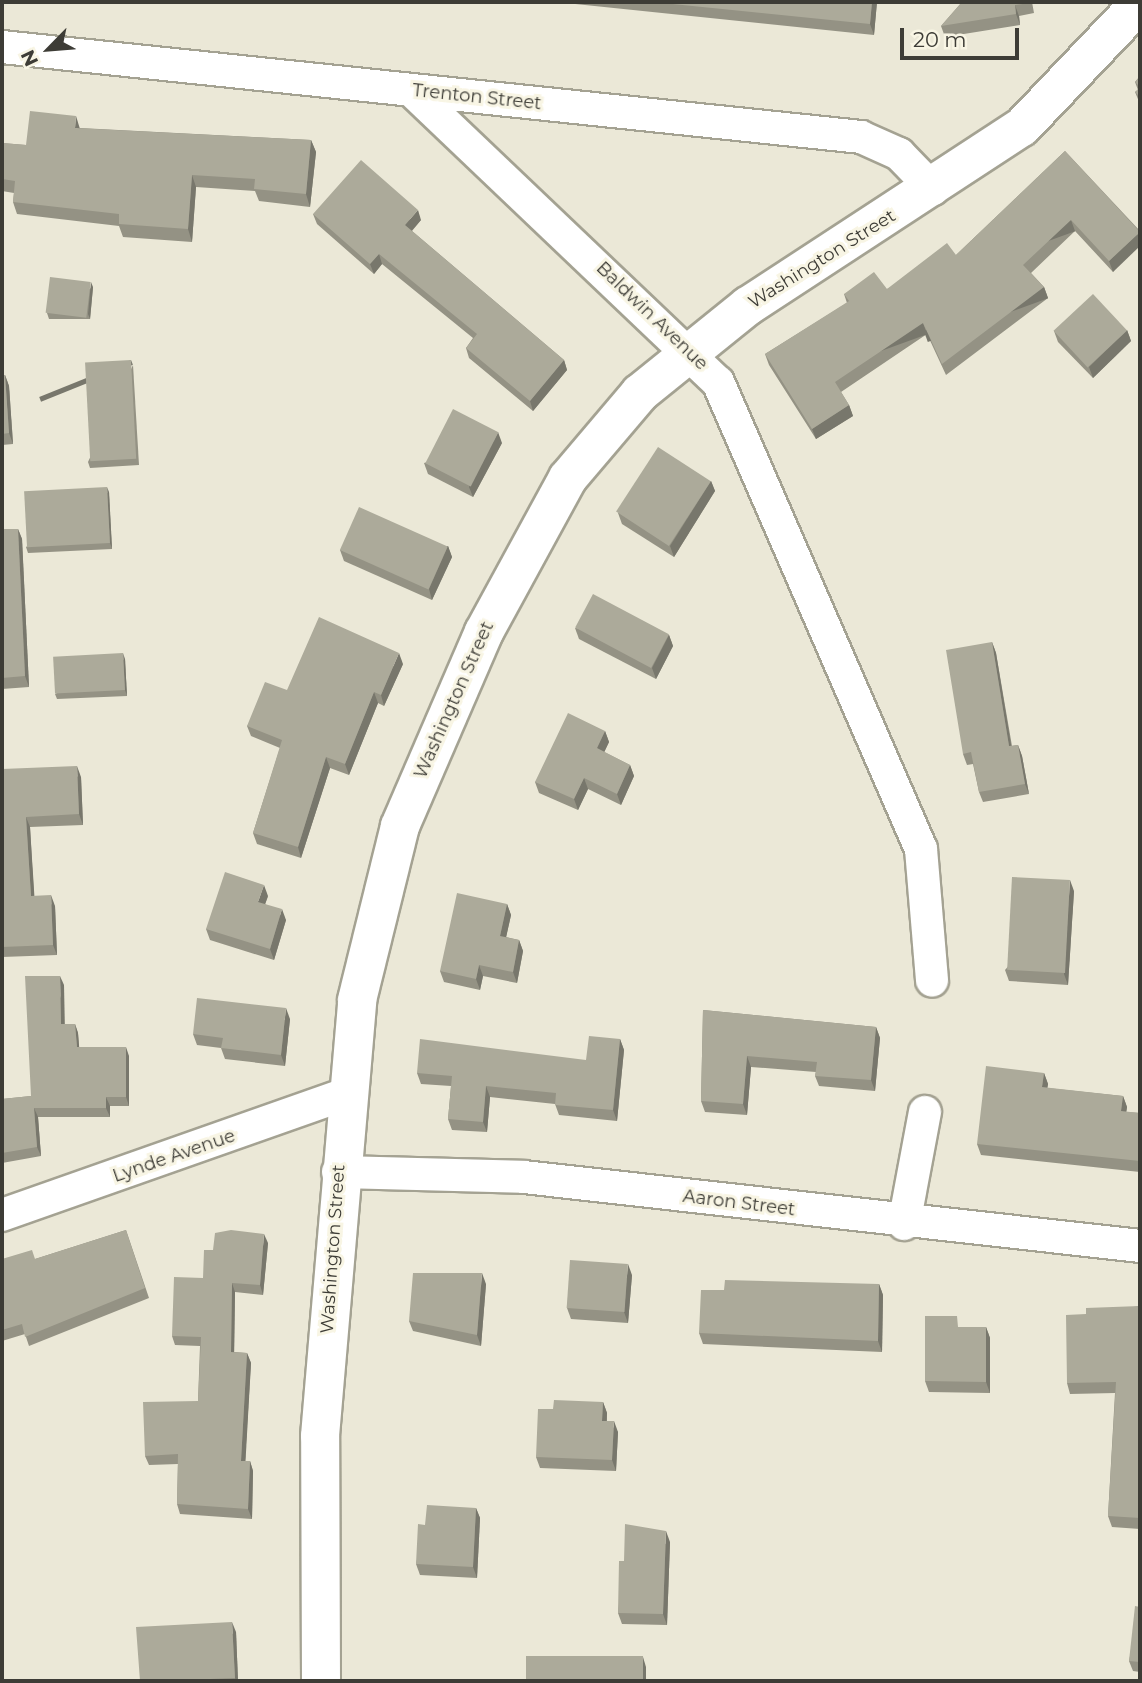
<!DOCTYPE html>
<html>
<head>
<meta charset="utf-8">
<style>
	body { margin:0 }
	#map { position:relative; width:1142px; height:1683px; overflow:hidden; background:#ebe8d7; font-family:Montserrat,sans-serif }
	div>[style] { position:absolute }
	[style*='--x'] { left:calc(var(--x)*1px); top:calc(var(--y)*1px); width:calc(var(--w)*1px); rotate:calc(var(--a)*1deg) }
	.roads { filter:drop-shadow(2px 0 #a4a292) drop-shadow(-2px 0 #a4a292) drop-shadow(0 2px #a4a292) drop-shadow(0 -2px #a4a292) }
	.minor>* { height:32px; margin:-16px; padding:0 16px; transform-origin:16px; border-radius:16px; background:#fff }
	.secondary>* { height:38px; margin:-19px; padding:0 19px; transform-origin:19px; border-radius:19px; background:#fff }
	.wall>* { inset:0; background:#949284 }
	.shaded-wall>* { inset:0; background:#78776c; transform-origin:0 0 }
	.building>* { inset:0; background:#acaa9a; transform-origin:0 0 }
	span { translate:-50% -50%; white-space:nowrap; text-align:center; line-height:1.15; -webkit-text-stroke:6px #f8f5e4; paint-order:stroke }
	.street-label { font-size:18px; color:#3d3c36 }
	.frame { position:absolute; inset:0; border:4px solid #3d3c36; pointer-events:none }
	.north { position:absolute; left:14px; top:14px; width:70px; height:70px; -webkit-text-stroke:5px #f8f5e4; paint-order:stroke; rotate:245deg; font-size:19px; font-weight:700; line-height:28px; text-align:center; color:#3d3c36 }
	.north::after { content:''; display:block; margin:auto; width:24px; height:32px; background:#3d3c36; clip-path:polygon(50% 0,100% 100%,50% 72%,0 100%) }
	.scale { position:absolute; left:900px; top:28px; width:119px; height:32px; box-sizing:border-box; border:4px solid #3d3c36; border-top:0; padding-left:9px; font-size:21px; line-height:24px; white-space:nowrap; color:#3d3c36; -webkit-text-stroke:5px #f8f5e4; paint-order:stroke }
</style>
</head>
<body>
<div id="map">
	<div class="roads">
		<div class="minor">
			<i style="--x:2;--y:47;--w:864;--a:5.98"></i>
			<i style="--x:861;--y:137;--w:42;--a:24.1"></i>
			<i style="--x:899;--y:154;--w:49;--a:45.8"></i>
			<i style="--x:412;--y:91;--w:422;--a:43.6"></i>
			<i style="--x:718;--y:382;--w:509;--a:66.51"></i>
			<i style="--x:921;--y:849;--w:132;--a:85.2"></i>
			<i style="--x:338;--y:1172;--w:186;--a:1.5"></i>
			<i style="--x:524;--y:1177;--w:620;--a:6.39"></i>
			<i style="--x:2;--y:1215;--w:364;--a:-19.4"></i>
			<i style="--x:904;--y:1224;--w:114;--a:-79.4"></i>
		</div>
		<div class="secondary">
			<i style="--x:321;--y:1681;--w:245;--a:-90.2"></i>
			<i style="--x:320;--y:1436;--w:438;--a:-85.1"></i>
			<i style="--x:357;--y:1000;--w:179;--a:-76.1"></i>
			<i style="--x:400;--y:826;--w:211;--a:-66.6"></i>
			<i style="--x:484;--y:632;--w:175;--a:-61.4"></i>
			<i style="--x:568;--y:478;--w:111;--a:-49.7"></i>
			<i style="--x:640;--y:393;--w:139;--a:-38.9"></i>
			<i style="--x:748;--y:306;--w:327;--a:-33.2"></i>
			<i style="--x:1022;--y:127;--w:171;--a:-46.4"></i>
		</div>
	</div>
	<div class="wall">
		<i style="clip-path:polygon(556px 2px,877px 2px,874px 35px)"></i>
		<i style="clip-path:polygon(962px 2px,1032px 2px,1034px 13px,1019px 16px,1020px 25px,945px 37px,941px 26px)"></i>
		<i style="clip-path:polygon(1140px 76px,1140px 104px,1135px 92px,1138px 90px,1135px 82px)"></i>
		<i style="clip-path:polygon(80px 128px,311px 140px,316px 152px,310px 207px,259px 201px,255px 191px,196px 187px,192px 242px,123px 237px,119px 226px,17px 214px,13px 202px,14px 193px,2px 191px,2px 143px,26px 145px)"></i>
		<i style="clip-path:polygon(1065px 151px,1140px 231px,1113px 272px,1075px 231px,1031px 273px,1044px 287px,1048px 298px,946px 375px,927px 334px,841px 392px,849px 405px,853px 416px,816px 439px,769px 365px,765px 354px,847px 303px,844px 294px,887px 289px,956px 255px)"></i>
		<i style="clip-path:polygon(313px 214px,421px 220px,412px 231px,564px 360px,567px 370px,533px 411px,469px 358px,466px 348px,473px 338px,382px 264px,374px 274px,317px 224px)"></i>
		<i style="clip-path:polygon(93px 287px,90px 319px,49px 319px,47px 313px)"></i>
		<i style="clip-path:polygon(1127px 330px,1131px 341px,1093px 378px,1058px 342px,1054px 331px)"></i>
		<i style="clip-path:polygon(133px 365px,139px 465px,90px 468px,88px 462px)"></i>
		<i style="clip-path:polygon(2px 375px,5px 375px,9px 386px,13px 444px,2px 445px)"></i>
		<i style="clip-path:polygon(502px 443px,473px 497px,428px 474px,424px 463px)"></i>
		<i style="clip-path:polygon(711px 481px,715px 491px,674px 557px,622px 524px,618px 513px)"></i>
		<i style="clip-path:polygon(109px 492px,112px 549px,28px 553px,26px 547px)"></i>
		<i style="clip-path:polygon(2px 529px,18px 529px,22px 539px,29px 687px,2px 689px)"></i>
		<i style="clip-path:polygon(448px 546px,452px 557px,432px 600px,344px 561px,340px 550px)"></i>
		<i style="clip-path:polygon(575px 628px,669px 635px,673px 646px,656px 679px,579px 639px)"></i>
		<i style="clip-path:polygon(992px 642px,996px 653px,1012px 746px,1018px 745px,1022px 756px,1029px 794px,983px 802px,979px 792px,973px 764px,967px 765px,963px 754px)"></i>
		<i style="clip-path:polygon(125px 659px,127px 696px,57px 699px,55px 694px)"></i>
		<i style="clip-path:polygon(403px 664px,384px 706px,378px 703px,349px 775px,330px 768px,301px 858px,257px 844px,253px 833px,280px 748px,251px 736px,247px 726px,287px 690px)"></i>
		<i style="clip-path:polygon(605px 731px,609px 742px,604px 752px,630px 765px,634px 776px,621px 805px,588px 789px,578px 810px,539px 793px,535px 782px)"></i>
		<i style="clip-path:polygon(2px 764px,2px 769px,81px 777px,83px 825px,30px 827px,34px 896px,55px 906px,57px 955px,2px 957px)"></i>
		<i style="clip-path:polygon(1074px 891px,1068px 985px,1009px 981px,1005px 970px)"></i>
		<i style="clip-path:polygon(268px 896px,265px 904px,286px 920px,274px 960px,210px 940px,206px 929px)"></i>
		<i style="clip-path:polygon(507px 904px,511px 915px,506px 937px,519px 940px,523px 951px,517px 983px,483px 976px,480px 990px,444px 982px,440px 971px)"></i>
		<i style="clip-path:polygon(64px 985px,64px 1024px,75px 1024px,78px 1033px,79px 1047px,129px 1056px,129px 1106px,110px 1106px,110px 1117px,38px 1117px,41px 1156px,2px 1163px,2px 1099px,31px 1096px)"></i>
		<i style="clip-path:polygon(703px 1010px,876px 1027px,880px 1038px,875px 1091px,819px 1086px,815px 1076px,816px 1072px,751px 1067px,747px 1115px,705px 1112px,701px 1101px)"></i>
		<i style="clip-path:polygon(290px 1019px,285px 1066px,225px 1059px,221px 1048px,197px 1045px,193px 1034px)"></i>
		<i style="clip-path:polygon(620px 1039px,624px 1050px,617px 1121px,559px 1115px,555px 1104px,490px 1097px,487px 1132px,452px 1130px,448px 1119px,451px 1086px,421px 1084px,417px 1073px,586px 1060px)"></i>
		<i style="clip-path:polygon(1044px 1073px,1048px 1084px,1047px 1088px,1123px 1096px,1127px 1107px,1126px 1112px,1140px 1113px,1140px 1172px,981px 1155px,977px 1144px)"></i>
		<i style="clip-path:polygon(126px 1230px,149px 1298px,29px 1346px,25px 1334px,2px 1341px,2px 1259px,35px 1259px)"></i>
		<i style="clip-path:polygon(268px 1243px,263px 1295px,235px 1292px,234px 1352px,247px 1353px,251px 1363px,245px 1461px,250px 1461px,253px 1471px,252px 1519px,180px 1514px,177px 1504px,178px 1464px,149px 1465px,145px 1456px,198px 1401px,200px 1346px,175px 1345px,172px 1336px,203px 1278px)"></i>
		<i style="clip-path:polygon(632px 1275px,628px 1323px,571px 1319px,567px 1308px)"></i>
		<i style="clip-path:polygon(486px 1284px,481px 1346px,413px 1331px,409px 1321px)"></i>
		<i style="clip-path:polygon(879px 1284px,883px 1295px,882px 1352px,703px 1344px,699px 1333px,724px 1290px)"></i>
		<i style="clip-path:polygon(1140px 1306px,1140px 1529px,1112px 1527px,1108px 1516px,1115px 1393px,1070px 1394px,1067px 1383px,1086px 1314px)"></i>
		<i style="clip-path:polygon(961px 1327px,986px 1327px,990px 1338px,990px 1393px,929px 1392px,925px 1381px)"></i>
		<i style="clip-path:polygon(603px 1402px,607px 1413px,607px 1421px,618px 1432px,616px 1471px,540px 1468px,536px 1457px,553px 1409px)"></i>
		<i style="clip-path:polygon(476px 1508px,480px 1518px,477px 1578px,420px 1575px,416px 1564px,425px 1525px)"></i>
		<i style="clip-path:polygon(670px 1542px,667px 1625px,622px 1624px,618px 1613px,624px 1561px)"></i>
		<i style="clip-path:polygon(1140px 1607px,1140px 1672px,1133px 1671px,1129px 1661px)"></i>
		<i style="clip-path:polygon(236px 1632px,238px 1681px,140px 1681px)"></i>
	</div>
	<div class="shaded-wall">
		<i style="clip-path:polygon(872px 2px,877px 2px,874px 35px,870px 24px)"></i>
		<i style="clip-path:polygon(1015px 5px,1019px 16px,1020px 25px,1016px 14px)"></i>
		<i style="clip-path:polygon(76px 116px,80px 129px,75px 128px)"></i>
		<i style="clip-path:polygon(311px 140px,316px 152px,310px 207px,306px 194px)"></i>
		<i style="clip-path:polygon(192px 175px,196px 187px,192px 242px,188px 229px)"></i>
		<i style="clip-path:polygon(418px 210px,421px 220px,408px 235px,405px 225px)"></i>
		<i style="left:1071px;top:220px;width:12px;height:66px;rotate:70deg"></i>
		<i style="clip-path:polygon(1140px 232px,1140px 246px,1113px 272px,1109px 261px)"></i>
		<i style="clip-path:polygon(379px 254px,382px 264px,374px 274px,370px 264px)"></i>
		<i style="clip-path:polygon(91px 282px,93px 287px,90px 319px,88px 314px)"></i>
		<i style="left:1044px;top:287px;width:12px;height:128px;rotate:70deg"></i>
		<i style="left:923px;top:323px;width:12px;height:106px;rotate:70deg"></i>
		<i style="clip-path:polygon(1127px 330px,1131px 341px,1093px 378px,1089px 367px)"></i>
		<i style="left:131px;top:360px;width:5px;height:99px;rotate:68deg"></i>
		<i style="clip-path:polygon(564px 360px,567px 370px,533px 411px,530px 401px)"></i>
		<i style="clip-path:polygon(5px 375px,9px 386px,13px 444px,9px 433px)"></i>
		<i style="clip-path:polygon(849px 405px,853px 416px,816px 439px,812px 429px)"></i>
		<i style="clip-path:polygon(498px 432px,502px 443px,473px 497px,469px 487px)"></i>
		<i style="clip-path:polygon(711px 481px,715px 491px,674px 557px,670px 546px)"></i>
		<i style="clip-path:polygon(107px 487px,109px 492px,112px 549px,110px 543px)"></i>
		<i style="clip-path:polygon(18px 529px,22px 539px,29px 687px,25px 676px)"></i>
		<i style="clip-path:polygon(448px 546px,452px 557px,432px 600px,429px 589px)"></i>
		<i style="clip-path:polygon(669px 635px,673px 646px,656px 679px,652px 668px)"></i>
		<i style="clip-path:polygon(992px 642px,996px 653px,1013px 757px,1009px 746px)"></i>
		<i style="clip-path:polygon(123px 653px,125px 659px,127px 696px,125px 690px)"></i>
		<i style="clip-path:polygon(399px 653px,403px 664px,384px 706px,381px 695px)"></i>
		<i style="clip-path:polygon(374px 692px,378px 703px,349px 775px,345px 764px)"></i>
		<i style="clip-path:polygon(605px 731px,609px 742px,601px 759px,597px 748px)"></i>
		<i style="clip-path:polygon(1018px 745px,1022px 756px,1029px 794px,1025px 784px)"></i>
		<i style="clip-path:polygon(326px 757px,330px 768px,301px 858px,298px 847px)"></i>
		<i style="clip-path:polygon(630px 765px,634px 776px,621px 805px,617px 794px)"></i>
		<i style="clip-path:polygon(77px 766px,81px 777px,83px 825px,79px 814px)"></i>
		<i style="clip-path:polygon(584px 778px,588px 789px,578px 810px,574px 799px)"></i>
		<i style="clip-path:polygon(26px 817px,30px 827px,35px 906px,31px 896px)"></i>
		<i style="clip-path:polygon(1070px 880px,1074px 891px,1068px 985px,1064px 974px)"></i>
		<i style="clip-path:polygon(264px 885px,268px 896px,262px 913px,258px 902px)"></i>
		<i style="clip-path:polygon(51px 895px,55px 906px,57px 955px,53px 945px)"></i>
		<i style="clip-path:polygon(507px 904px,511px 915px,504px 947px,500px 936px)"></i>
		<i style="clip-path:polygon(282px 909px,286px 920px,274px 960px,270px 949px)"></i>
		<i style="clip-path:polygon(519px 940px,523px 951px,517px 983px,513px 972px)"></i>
		<i style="clip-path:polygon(479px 965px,483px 976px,480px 990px,476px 979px)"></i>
		<i style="clip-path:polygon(60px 976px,64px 985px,65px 1033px,61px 1024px)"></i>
		<i style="clip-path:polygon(286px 1008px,290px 1019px,285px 1066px,281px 1055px)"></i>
		<i style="clip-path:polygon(75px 1024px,78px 1033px,80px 1057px,77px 1047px)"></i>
		<i style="clip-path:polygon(876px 1027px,880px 1038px,875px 1091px,871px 1080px)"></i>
		<i style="clip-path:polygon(620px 1039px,624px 1050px,617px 1121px,613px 1110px)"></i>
		<i style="clip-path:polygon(126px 1047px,129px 1056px,129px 1106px,126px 1097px)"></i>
		<i style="clip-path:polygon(747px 1056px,751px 1067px,747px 1115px,743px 1104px)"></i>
		<i style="clip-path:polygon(1044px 1073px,1048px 1084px,1046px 1098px,1042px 1087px)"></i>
		<i style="clip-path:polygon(486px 1086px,490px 1097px,487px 1132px,483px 1122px)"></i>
		<i style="clip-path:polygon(1123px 1096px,1127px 1107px,1125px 1122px,1121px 1111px)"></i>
		<i style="clip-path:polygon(106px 1097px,110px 1106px,110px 1117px,106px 1108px)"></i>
		<i style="clip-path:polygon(34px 1108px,38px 1117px,41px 1156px,37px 1147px)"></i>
		<i style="clip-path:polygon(264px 1234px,268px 1243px,263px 1295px,260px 1285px)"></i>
		<i style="clip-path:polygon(628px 1264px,632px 1275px,628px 1323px,624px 1312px)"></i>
		<i style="clip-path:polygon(482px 1273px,486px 1284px,481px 1346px,477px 1335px)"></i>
		<i style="clip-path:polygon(232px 1283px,235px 1292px,234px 1362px,231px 1352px)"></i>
		<i style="clip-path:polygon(879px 1284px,883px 1295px,882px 1352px,878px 1341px)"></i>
		<i style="clip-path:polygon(986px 1327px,990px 1338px,990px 1393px,986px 1382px)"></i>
		<i style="clip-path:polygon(247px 1353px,251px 1363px,245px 1470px,241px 1461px)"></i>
		<i style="clip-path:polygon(603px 1402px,607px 1413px,606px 1431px,602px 1421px)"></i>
		<i style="clip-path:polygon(614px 1421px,618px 1432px,616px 1471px,612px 1460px)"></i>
		<i style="clip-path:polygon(250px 1461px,253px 1471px,252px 1519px,248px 1509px)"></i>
		<i style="clip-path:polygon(476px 1508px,480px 1518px,477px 1578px,473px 1567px)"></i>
		<i style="clip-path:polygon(666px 1531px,670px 1542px,667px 1625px,663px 1614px)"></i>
		<i style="clip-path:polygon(232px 1622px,236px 1632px,238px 1681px,236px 1681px,235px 1678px)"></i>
		<i style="clip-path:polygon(643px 1657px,646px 1667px,646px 1681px,643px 1681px)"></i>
	</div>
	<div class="building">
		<i style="clip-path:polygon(653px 2px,872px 2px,870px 24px)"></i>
		<i style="clip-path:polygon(962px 2px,1030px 2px,1030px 3px,1015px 5px,1016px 14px,941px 26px)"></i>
		<i style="clip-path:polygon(1140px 76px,1140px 97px,1135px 92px,1140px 87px,1135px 82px)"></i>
		<i style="clip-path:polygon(30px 111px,76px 116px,75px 128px,311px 140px,306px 194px,254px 189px,255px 179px,192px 175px,188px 229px,119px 224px,119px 214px,13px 202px,15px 181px,2px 179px,2px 143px,26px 145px)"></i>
		<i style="clip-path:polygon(1065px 151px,1140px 232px,1109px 261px,1071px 220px,1023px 265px,1044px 287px,942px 364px,923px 323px,835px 382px,849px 405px,812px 429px,765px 354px,849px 301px,844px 294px,874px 272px,887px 289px,947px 243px,956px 255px)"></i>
		<i style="clip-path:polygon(361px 160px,418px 210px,405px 225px,564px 360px,530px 401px,466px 348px,477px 334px,379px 254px,370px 264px,313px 214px)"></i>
		<i style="left:50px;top:277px;width:41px;height:36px;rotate:7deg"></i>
		<i style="left:1093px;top:294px;width:50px;height:54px;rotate:47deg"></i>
		<i style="left:131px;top:360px;width:99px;height:46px;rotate:87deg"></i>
		<i style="clip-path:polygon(2px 375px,5px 375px,9px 433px,2px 434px)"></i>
		<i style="left:453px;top:409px;width:51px;height:61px;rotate:27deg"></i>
		<i style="left:658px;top:447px;width:63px;height:77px;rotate:33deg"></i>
		<i style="left:107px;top:487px;width:56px;height:83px;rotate:87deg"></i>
		<i style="left:359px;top:507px;width:97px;height:47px;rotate:24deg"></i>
		<i style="clip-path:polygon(2px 529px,18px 529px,25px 676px,2px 678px)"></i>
		<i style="left:593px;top:594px;width:86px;height:38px;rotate:28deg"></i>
		<i style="clip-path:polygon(319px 617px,399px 653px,381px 695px,374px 692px,345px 764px,326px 757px,298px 847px,253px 833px,282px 740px,247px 726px,265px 682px,287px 690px)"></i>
		<i style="clip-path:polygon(992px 642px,1009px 746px,1018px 745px,1025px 784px,979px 792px,971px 752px,963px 754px,946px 650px)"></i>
		<i style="left:123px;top:653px;width:37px;height:70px;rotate:87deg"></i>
		<i style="clip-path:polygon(568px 713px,605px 731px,597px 748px,630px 765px,617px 794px,584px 778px,574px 799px,535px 782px)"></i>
		<i style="clip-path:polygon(77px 766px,79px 814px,26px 817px,31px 896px,51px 895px,53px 945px,2px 947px,2px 769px)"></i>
		<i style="clip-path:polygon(225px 872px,264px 885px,258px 902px,282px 909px,270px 949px,206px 929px)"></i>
		<i style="left:1012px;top:877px;width:58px;height:93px;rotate:3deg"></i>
		<i style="clip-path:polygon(457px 893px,507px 904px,500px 936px,519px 940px,513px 972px,479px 965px,476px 979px,440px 971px)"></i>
		<i style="clip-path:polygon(25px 976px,60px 976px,61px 1024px,75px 1024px,77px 1047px,126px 1047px,126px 1097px,106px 1097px,106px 1108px,34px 1108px,37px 1147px,2px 1153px,2px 1099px,31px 1096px)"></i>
		<i style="clip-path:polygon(197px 998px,286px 1008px,281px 1055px,221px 1048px,223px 1038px,193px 1034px)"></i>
		<i style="clip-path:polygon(703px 1010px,876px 1027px,871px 1080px,815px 1076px,817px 1062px,747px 1056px,743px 1104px,701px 1101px)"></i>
		<i style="clip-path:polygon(589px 1036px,620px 1039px,613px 1110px,555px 1105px,556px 1093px,486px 1086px,483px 1122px,448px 1119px,452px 1076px,417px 1073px,420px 1039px,586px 1060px)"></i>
		<i style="clip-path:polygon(986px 1066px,1044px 1073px,1042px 1087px,1123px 1096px,1121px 1111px,1140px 1113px,1140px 1161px,977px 1144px)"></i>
		<i style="clip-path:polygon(126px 1230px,145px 1288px,25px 1337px,22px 1324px,2px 1330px,2px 1259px,32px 1250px,35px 1259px)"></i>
		<i style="clip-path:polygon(231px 1230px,264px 1234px,260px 1285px,232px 1283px,231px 1352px,247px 1353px,241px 1461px,250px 1461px,248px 1509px,177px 1504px,178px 1454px,145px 1456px,143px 1402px,198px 1401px,201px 1337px,172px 1336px,174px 1277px,203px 1278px,204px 1250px,213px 1250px,215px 1233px)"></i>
		<i style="left:570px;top:1260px;width:58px;height:48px;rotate:4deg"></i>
		<i style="clip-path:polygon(413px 1273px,482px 1273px,477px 1335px,409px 1321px)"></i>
		<i style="clip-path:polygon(725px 1280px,879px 1284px,878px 1341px,699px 1333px,701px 1290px,724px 1290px)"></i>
		<i style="clip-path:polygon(1140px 1306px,1140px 1518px,1108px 1516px,1116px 1382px,1067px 1383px,1066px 1315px,1086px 1314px,1086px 1308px)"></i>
		<i style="clip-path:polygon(925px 1316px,957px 1316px,958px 1327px,986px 1327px,986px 1382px,925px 1381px)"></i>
		<i style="clip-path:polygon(554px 1400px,603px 1402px,602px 1421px,614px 1421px,612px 1460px,536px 1457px,538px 1409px,553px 1409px)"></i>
		<i style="clip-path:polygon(427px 1505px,476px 1508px,473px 1567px,416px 1564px,418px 1524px,425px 1525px)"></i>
		<i style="clip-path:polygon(625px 1524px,666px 1531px,663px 1614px,618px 1613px,619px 1561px,624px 1561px)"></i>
		<i style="clip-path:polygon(1135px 1606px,1140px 1607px,1140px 1662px,1129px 1661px)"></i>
		<i style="clip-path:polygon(232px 1622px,235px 1678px,210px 1679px,210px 1681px,140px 1681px,136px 1627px)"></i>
		<i style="left:526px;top:1656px;width:117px;height:25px"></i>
	</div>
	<div class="street-label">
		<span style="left:477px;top:97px;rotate:6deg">Trenton Street</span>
		<span style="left:822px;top:259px;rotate:-32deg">Washington Street</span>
		<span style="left:652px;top:316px;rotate:44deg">Baldwin Avenue</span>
		<span style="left:454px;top:700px;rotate:-66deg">Washington Street</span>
		<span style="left:174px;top:1156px;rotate:-19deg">Lynde Avenue</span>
		<span style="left:739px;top:1203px;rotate:7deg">Aaron Street</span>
		<span style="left:333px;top:1249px;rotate:-86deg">Washington Street</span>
	</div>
	<div class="frame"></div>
	<div class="north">N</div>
	<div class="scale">20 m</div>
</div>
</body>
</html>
